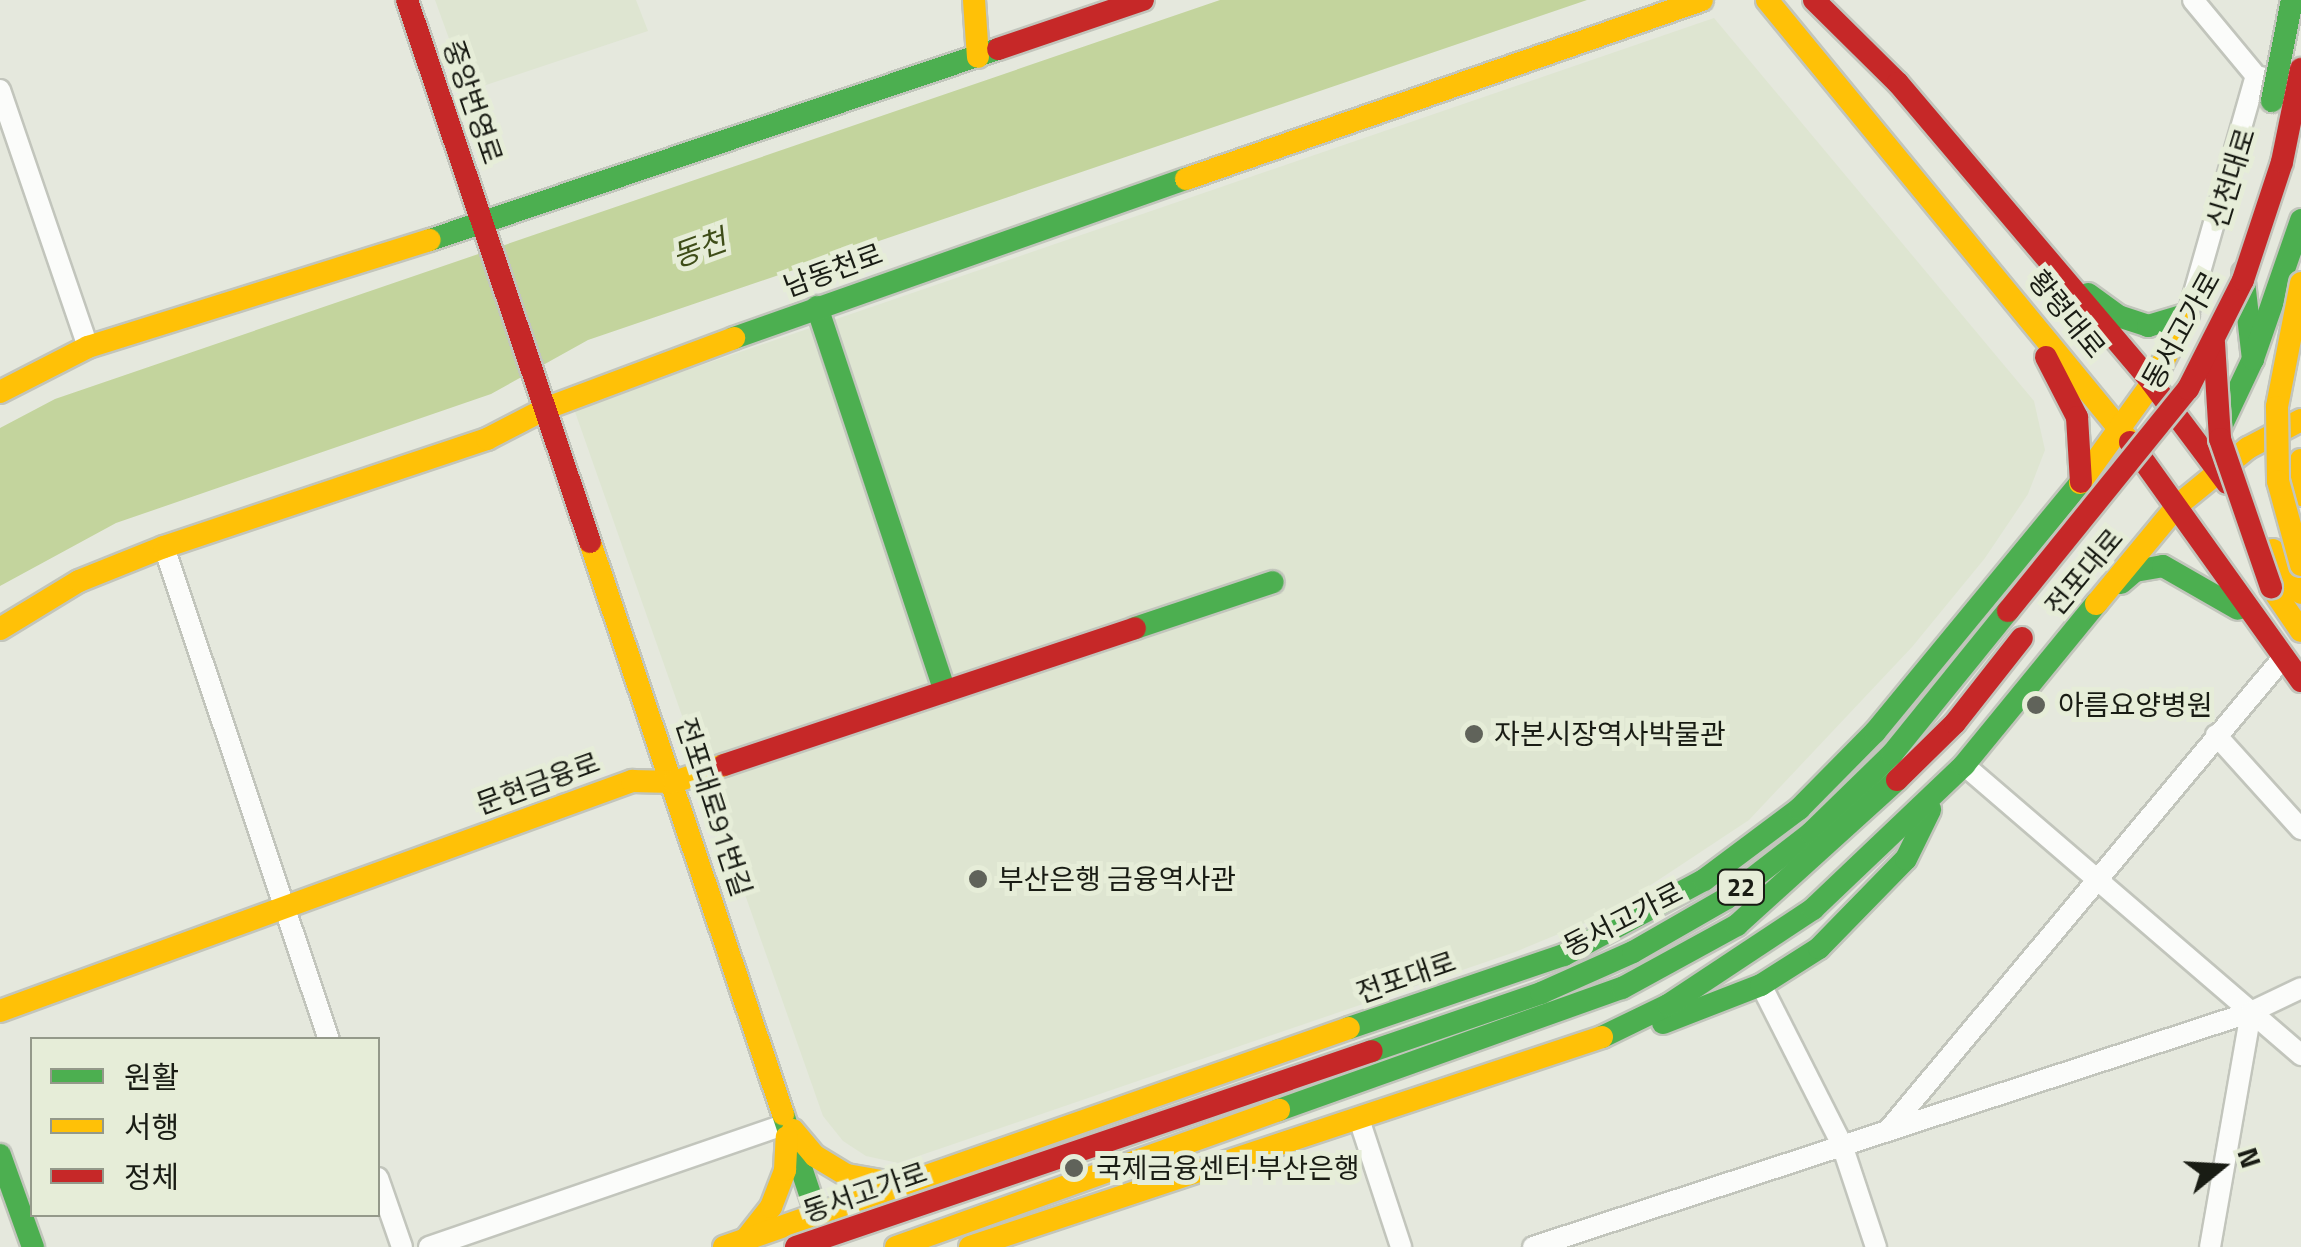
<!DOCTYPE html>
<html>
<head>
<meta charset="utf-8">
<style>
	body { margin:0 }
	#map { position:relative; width:2301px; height:1247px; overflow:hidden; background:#e5e8dd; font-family:"Titillium Web","Noto Sans KR",sans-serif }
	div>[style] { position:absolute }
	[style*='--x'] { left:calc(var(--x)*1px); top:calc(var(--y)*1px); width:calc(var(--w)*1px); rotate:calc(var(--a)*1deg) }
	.built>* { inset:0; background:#dee5d1 }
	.water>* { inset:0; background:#c3d49d }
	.roads { filter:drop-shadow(2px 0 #c2c5bc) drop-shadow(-2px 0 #c2c5bc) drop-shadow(0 2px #c2c5bc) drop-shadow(0 -2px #c2c5bc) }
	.street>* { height:20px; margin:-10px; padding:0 10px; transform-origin:10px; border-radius:10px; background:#fbfcfa }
	.fast>* { height:22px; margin:-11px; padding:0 11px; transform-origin:11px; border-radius:11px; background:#4caf50 }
	.slow>* { height:22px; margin:-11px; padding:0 11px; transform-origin:11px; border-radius:11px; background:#ffc107 }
	.jam>* { height:22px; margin:-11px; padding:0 11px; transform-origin:11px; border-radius:11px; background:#c62828 }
	.bridges { filter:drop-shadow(2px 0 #c2c5bc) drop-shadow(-2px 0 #c2c5bc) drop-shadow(0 2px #c2c5bc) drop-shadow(0 -2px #c2c5bc) }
	.fast-bridge>* { height:22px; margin:-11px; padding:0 11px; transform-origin:11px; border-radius:11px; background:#4caf50 }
	.slow-bridge>* { height:22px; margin:-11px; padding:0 11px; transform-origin:11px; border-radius:11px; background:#ffc107 }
	.jam-bridge>* { height:22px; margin:-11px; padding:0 11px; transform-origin:11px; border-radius:11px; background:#c62828 }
	.dots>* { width:28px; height:28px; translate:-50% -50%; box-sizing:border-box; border:5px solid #e6edd8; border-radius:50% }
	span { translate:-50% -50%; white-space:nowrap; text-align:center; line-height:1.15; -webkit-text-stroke:10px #e6edd8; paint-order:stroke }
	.shield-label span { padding:2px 8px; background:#e6edd8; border:2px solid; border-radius:8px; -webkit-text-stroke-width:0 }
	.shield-label { font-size:25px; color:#191c14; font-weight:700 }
	.street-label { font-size:28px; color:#191c14 }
	.poi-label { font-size:28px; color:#191c14 }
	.left { translate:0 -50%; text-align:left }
	.water-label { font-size:30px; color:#3e4d18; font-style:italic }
	.legend { position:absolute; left:30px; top:1037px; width:350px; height:180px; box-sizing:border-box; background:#e6edd8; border:2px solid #94998a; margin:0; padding:12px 18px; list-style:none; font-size:30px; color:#191c14 }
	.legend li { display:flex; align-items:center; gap:20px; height:50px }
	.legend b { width:50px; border:2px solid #94998a }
	.north { position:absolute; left:2171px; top:1117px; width:100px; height:100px; -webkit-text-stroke:8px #e6edd8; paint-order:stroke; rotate:72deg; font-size:28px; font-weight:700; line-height:40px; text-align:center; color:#191c14 }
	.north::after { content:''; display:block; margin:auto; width:35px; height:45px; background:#191c14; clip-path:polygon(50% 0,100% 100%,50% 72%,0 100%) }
</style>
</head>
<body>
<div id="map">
	<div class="built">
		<i style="clip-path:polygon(435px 0,636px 0,648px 31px,468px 91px)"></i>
		<i style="clip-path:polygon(1714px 18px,2034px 401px,2045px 450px,2028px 494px,1985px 558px,1912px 647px,1749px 820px,1607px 914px,1515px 952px,898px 1163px,866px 1156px,843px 1141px,823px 1116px,574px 409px)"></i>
	</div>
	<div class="water">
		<i style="clip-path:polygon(1220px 0,1587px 0,588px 340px,491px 394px,116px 523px,0 586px,0 428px,55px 399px)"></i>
	</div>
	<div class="roads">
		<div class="street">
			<i style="--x:2193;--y:0;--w:99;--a:50.3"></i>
			<i style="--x:2256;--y:76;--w:9;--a:13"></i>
			<i style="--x:0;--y:90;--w:272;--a:71.1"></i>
			<i style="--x:2188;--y:314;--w:248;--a:-74.1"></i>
			<i style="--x:164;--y:547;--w:520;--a:71.5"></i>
			<i style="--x:2216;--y:735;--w:127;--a:47.9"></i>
			<i style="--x:1964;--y:765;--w:445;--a:40.7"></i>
			<i style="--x:1761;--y:985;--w:179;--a:63.1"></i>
			<i style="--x:1842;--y:1145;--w:108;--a:71.6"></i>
			<i style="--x:1360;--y:1122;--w:132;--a:71.8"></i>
			<i style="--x:1890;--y:1128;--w:611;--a:-50.11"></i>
			<i style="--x:378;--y:1178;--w:73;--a:70.8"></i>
			<i style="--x:429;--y:1247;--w:379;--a:-19"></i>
			<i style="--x:1533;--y:1247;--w:755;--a:-18.12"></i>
			<i style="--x:2251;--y:1012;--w:55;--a:-25.6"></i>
			<i style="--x:2210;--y:1247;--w:239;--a:-80.1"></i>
		</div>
		<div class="fast">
			<i style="--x:430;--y:240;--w:599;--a:-18.59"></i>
			<i style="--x:2243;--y:273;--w:87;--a:83.4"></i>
			<i style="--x:2088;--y:294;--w:37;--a:36"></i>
			<i style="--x:2118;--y:316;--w:32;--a:18"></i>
			<i style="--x:2148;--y:326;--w:42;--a:-16.7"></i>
			<i style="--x:817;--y:307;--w:405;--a:71.6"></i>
			<i style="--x:734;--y:338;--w:479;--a:-19.4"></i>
			<i style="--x:2218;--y:433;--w:82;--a:-64.7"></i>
			<i style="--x:2253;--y:359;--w:147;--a:-70.9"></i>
			<i style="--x:2121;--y:583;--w:18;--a:-41"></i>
			<i style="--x:2135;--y:571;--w:28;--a:-10"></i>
			<i style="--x:2163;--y:566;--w:86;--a:29.8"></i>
			<i style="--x:1135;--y:628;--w:145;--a:-18.4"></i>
			<i style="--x:1564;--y:955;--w:159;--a:-28.2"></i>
			<i style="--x:1704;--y:880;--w:119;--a:-36.8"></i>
			<i style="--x:1799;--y:809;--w:108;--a:-45.4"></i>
			<i style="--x:1875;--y:732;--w:323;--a:-50.5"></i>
			<i style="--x:1663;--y:1023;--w:105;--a:-21.2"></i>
			<i style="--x:1761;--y:985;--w:69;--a:-32.5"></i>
			<i style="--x:1819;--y:948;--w:124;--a:-45.7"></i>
			<i style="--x:1906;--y:859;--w:55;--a:-63.9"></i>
			<i style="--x:1349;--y:1028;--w:227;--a:-18.8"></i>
			<i style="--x:1602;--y:1037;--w:73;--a:-25.9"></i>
			<i style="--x:1668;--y:1005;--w:174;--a:-33.5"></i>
			<i style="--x:1813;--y:909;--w:209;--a:-43.6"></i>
			<i style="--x:1964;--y:765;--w:208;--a:-50.7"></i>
			<i style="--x:783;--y:1114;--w:126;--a:71.4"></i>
			<i style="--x:0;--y:1155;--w:98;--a:70.3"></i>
		</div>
		<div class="slow">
			<i style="--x:974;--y:0;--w:57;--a:86"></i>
			<i style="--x:1767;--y:0;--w:572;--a:50.6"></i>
			<i style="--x:1186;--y:179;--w:546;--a:-19.13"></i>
			<i style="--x:0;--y:392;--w:99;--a:-27.1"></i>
			<i style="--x:88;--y:347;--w:358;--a:-17.4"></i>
			<i style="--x:2301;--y:460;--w:35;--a:90"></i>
			<i style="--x:2080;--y:483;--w:123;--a:-54.2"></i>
			<i style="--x:2152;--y:383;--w:78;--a:-62.4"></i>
			<i style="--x:590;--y:542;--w:604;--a:71.35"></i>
			<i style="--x:2273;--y:550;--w:51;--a:56.9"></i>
			<i style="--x:2271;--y:587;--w:53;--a:55.7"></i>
			<i style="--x:2096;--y:604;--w:129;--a:-50.4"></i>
			<i style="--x:2178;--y:505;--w:90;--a:-39.2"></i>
			<i style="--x:2248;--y:448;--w:60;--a:-27.8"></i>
			<i style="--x:0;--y:629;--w:92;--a:-31.3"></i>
			<i style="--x:79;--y:581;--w:92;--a:-21.8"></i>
			<i style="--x:164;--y:547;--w:341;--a:-18.5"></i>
			<i style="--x:487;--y:439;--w:68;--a:-27.3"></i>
			<i style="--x:547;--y:408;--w:200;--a:-20.5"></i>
			<i style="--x:0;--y:1011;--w:673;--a:-20"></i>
			<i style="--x:632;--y:781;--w:42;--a:1.4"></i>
			<i style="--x:674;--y:782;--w:53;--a:-18.8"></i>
			<i style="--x:793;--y:1130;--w:34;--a:50"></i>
			<i style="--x:815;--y:1156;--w:37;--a:31"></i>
			<i style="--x:847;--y:1175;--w:46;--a:10.1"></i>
			<i style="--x:745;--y:1240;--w:42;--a:-51.8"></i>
			<i style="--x:771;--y:1207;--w:40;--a:-69"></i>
			<i style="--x:785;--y:1170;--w:33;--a:-87"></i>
			<i style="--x:724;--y:1247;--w:662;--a:-19.31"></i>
			<i style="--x:970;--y:1247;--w:666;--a:-18.38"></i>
		</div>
		<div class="jam">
			<i style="--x:407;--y:0;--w:572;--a:71.34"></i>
			<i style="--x:1814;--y:0;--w:118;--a:44.7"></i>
			<i style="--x:1898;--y:83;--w:393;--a:49.7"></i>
			<i style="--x:2152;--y:383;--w:125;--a:53.1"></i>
			<i style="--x:998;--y:49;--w:153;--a:-18.7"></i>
			<i style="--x:2046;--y:357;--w:68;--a:62.7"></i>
			<i style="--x:2077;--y:417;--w:65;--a:86.5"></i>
			<i style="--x:2130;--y:442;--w:294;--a:54.4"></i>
			<i style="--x:724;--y:765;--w:433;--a:-18.4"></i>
		</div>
	</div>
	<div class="bridges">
		<div class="fast-bridge">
			<i style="--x:2272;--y:101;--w:103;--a:-78.8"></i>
			<i style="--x:1372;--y:1051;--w:179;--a:-18.9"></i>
			<i style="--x:1541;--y:993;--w:101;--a:-24"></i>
			<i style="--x:1633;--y:952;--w:108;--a:-29.9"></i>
			<i style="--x:1727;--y:898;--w:106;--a:-37.7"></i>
			<i style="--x:1811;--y:833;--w:113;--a:-44.3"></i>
			<i style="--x:1892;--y:754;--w:184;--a:-51"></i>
			<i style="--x:1279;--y:1110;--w:364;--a:-19.6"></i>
			<i style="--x:1622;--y:988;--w:131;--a:-28.7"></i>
			<i style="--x:1737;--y:925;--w:216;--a:-42.2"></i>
		</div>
		<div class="slow-bridge">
			<i style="--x:2301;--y:283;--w:126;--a:101"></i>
			<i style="--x:2277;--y:407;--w:74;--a:89.2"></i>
			<i style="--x:2278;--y:481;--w:87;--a:74.7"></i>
			<i style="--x:896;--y:1247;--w:407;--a:-19.7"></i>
		</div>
		<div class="jam-bridge">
			<i style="--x:2214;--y:343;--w:96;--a:86.4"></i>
			<i style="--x:2220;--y:439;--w:157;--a:71"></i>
			<i style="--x:2008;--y:611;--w:286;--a:-51"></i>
			<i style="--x:2188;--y:389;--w:122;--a:-63.2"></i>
			<i style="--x:2243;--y:280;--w:124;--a:-71.7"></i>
			<i style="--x:2282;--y:162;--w:95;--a:-78.5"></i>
			<i style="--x:1897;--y:780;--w:81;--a:-44.5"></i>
			<i style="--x:1955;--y:723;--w:108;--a:-51.8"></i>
			<i style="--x:796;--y:1247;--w:608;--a:-18.79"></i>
		</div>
	</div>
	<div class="dots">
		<i style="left:2036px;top:705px;background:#60635a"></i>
		<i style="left:1474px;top:734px;background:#60635a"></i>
		<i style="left:978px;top:879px;background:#60635a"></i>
		<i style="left:1074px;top:1168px;background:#60635a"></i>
	</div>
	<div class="shield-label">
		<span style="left:1741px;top:887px">22</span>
	</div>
	<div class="street-label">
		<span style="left:473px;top:102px;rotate:71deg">중앙번영로</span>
		<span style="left:2231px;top:178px;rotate:-73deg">신천대로</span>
		<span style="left:833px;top:270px;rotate:-20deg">남동천로</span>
		<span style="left:2067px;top:314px;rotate:51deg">황령대로</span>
		<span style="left:2181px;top:330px;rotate:-61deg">동서고가로</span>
		<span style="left:2084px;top:572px;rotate:-50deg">전포대로</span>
		<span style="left:538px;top:783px;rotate:-20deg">문현금융로</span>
		<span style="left:714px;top:807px;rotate:72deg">전포대로91번길</span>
		<span style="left:1623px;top:919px;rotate:-27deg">동서고가로</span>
		<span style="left:1406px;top:977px;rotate:-19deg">전포대로</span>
		<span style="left:865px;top:1192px;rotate:-19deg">동서고가로</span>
	</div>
	<div class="poi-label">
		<span class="left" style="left:2058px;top:705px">아름요양병원</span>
		<span class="left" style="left:1494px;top:734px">자본시장역사박물관</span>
		<span class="left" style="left:998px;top:879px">부산은행 금융역사관</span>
		<span class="left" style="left:1096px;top:1168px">국제금융센터·부산은행</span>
	</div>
	<div class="water-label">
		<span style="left:699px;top:248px;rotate:-20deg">동천</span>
	</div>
	<ul class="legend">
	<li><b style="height:12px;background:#4caf50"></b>원활</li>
	<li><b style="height:12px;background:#ffc107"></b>서행</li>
	<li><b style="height:12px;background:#c62828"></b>정체</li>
	</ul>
	<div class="north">N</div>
</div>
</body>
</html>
